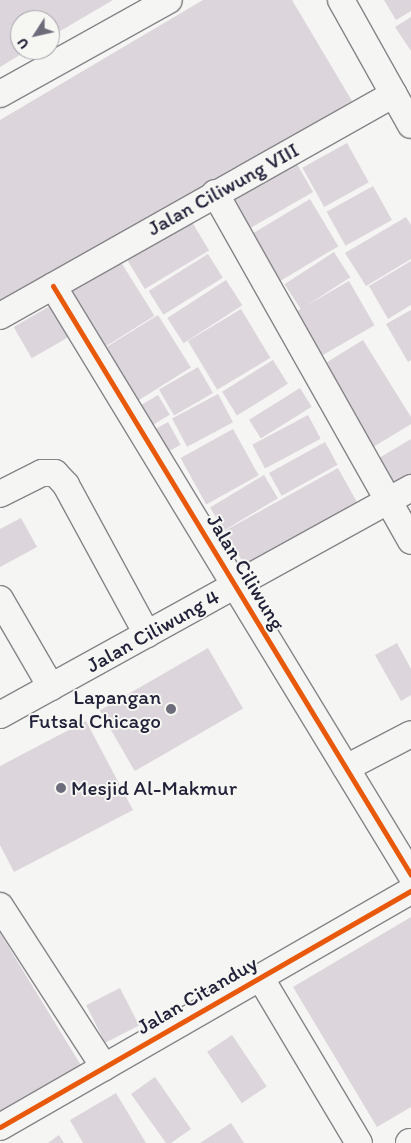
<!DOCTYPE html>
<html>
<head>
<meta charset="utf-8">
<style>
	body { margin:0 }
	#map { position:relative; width:411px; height:1143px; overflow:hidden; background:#f5f5f3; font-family:Itim,sans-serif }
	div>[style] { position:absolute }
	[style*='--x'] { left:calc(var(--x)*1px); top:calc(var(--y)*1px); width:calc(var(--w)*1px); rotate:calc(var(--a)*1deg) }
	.building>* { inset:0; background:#dcd5db; transform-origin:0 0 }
	.roads { filter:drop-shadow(1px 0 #858589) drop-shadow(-1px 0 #858589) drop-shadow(0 1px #858589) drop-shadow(0 -1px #858589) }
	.minor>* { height:26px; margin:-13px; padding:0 13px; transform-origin:13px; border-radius:13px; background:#f5f5f3 }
	.tertiary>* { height:28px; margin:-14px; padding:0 14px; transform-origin:14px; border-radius:14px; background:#f5f5f3 }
	.cycleway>* { height:5px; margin:-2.5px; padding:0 2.5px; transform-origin:2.5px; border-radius:2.5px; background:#e8590c }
	.dots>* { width:14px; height:14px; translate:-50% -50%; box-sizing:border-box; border:2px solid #f6f6f2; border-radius:50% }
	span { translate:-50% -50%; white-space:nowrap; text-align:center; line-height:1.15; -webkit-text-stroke:4px #f6f6f2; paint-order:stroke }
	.street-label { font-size:21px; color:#22223b }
	.poi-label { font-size:21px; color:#22223b }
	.right { translate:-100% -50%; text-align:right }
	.left { translate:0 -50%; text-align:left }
	.north { position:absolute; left:10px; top:10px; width:50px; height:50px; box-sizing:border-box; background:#f6f6f2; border:1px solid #a1a1a9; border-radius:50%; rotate:235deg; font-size:14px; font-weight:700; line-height:20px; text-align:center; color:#22223b }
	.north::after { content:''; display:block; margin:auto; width:18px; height:22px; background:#6c6c7b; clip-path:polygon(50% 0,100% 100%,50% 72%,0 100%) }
</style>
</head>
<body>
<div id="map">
	<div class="building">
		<i style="clip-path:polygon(0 0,113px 0,50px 37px,50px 20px,20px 20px,20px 50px,28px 50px,0 67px)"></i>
		<i style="clip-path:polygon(203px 0,292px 0,352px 101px,0 310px,0 120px)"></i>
		<i style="clip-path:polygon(384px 0,411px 0,411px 11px,396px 20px)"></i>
		<i style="clip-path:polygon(411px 17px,411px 51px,395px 27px)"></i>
		<i style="left:347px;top:143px;width:45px;height:51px;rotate:61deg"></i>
		<i style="left:294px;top:159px;width:38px;height:74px;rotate:60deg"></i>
		<i style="left:373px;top:186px;width:39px;height:53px;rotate:61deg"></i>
		<i style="left:310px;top:199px;width:55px;height:78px;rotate:59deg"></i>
		<i style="left:189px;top:217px;width:39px;height:75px;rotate:59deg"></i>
		<i style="clip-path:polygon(406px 217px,411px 225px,411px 259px,366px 286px,345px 253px)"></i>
		<i style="left:334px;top:252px;width:30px;height:59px;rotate:57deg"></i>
		<i style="left:208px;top:254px;width:28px;height:70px;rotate:58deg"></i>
		<i style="left:119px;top:259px;width:67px;height:63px;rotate:58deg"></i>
		<i style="clip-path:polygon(411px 261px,411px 305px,388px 319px,369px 286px)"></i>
		<i style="left:226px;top:280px;width:30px;height:70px;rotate:57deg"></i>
		<i style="left:349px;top:281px;width:51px;height:60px;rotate:60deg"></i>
		<i style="left:57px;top:302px;width:36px;height:50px;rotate:60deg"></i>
		<i style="left:241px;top:309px;width:57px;height:62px;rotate:59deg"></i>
		<i style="clip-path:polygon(411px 310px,411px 360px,408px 362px,386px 324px)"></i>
		<i style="left:158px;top:315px;width:62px;height:62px;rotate:58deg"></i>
		<i style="clip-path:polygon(363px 340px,411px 417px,411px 424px,370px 449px,319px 367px)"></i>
		<i style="left:273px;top:360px;width:28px;height:60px;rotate:58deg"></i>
		<i style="left:198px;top:367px;width:30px;height:45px;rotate:60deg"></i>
		<i style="left:300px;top:388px;width:22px;height:60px;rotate:58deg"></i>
		<i style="left:218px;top:394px;width:32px;height:52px;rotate:62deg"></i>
		<i style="left:158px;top:395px;width:23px;height:23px;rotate:59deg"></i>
		<i style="left:308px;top:415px;width:27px;height:63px;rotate:62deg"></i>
		<i style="left:168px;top:422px;width:26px;height:22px;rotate:61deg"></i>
		<i style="left:233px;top:429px;width:53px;height:60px;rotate:61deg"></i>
		<i style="clip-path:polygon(411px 439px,411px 481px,392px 492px,374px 461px)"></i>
		<i style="left:325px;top:442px;width:26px;height:64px;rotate:61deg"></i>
		<i style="left:338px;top:468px;width:43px;height:129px;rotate:61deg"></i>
		<i style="left:264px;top:475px;width:27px;height:63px;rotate:59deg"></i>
		<i style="clip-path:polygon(21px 518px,37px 547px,0 567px,0 529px)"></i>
		<i style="clip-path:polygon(397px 643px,411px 669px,411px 695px,401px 701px,375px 655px)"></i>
		<i style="left:208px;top:648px;width:70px;height:125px;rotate:60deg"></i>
		<i style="clip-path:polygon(86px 721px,133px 810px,14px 872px,0 845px,0 766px)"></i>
		<i style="clip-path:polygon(411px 917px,411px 1107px,377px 1127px,293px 987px)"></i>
		<i style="clip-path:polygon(0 933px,82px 1067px,0 1118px)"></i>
		<i style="left:120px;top:988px;width:42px;height:38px;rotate:63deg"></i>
		<i style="left:232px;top:1035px;width:62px;height:30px;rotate:56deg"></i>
		<i style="clip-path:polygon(155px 1077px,191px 1129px,171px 1143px,166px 1143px,131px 1094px)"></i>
		<i style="clip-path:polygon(116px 1093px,146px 1143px,83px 1143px,70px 1120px)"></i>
		<i style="clip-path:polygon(231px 1123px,244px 1143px,200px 1143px)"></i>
		<i style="clip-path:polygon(59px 1135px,64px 1143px,48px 1143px)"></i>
	</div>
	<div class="roads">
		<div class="minor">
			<i style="--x:341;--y:0;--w:143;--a:60.8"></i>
			<i style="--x:0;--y:94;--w:193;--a:-29.1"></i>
			<i style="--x:215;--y:193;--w:399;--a:60.6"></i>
			<i style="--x:53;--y:286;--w:689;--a:58.71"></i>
			<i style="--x:0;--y:316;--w:452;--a:-29.4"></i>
			<i style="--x:0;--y:494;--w:47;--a:-26.6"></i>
			<i style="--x:42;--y:473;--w:13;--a:0"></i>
			<i style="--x:55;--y:473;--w:16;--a:47"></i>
			<i style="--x:66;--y:485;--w:170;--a:61.5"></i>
			<i style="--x:0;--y:599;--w:102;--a:59.9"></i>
			<i style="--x:0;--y:715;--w:470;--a:-28.9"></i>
			<i style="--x:346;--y:768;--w:73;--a:-27.6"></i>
			<i style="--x:0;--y:906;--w:192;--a:57.1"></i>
			<i style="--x:260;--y:977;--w:193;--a:59.2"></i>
			<i style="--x:0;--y:1127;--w:474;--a:-29.9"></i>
		</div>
		<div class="tertiary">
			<i style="--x:410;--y:1143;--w:1;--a:0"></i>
		</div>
	</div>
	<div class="cycleway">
		<i style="--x:53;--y:286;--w:689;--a:58.71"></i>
		<i style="--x:0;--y:1127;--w:474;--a:-29.9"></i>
	</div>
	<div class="dots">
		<i style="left:171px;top:709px;background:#6c6c7b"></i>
		<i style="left:61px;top:788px;background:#6c6c7b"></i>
	</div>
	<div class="street-label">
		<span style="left:223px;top:189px;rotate:-29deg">Jalan Ciliwung VIII</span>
		<span style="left:246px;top:572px;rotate:59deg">Jalan Ciliwung</span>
		<span style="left:153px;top:631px;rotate:-29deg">Jalan Ciliwung 4</span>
		<span style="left:197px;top:995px;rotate:-30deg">Jalan Citanduy</span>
	</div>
	<div class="poi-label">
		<span class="right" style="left:161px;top:709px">Lapangan<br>Futsal Chicago</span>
		<span class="left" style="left:71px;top:788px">Mesjid Al-Makmur</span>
	</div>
	<div class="north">U</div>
</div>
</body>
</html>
